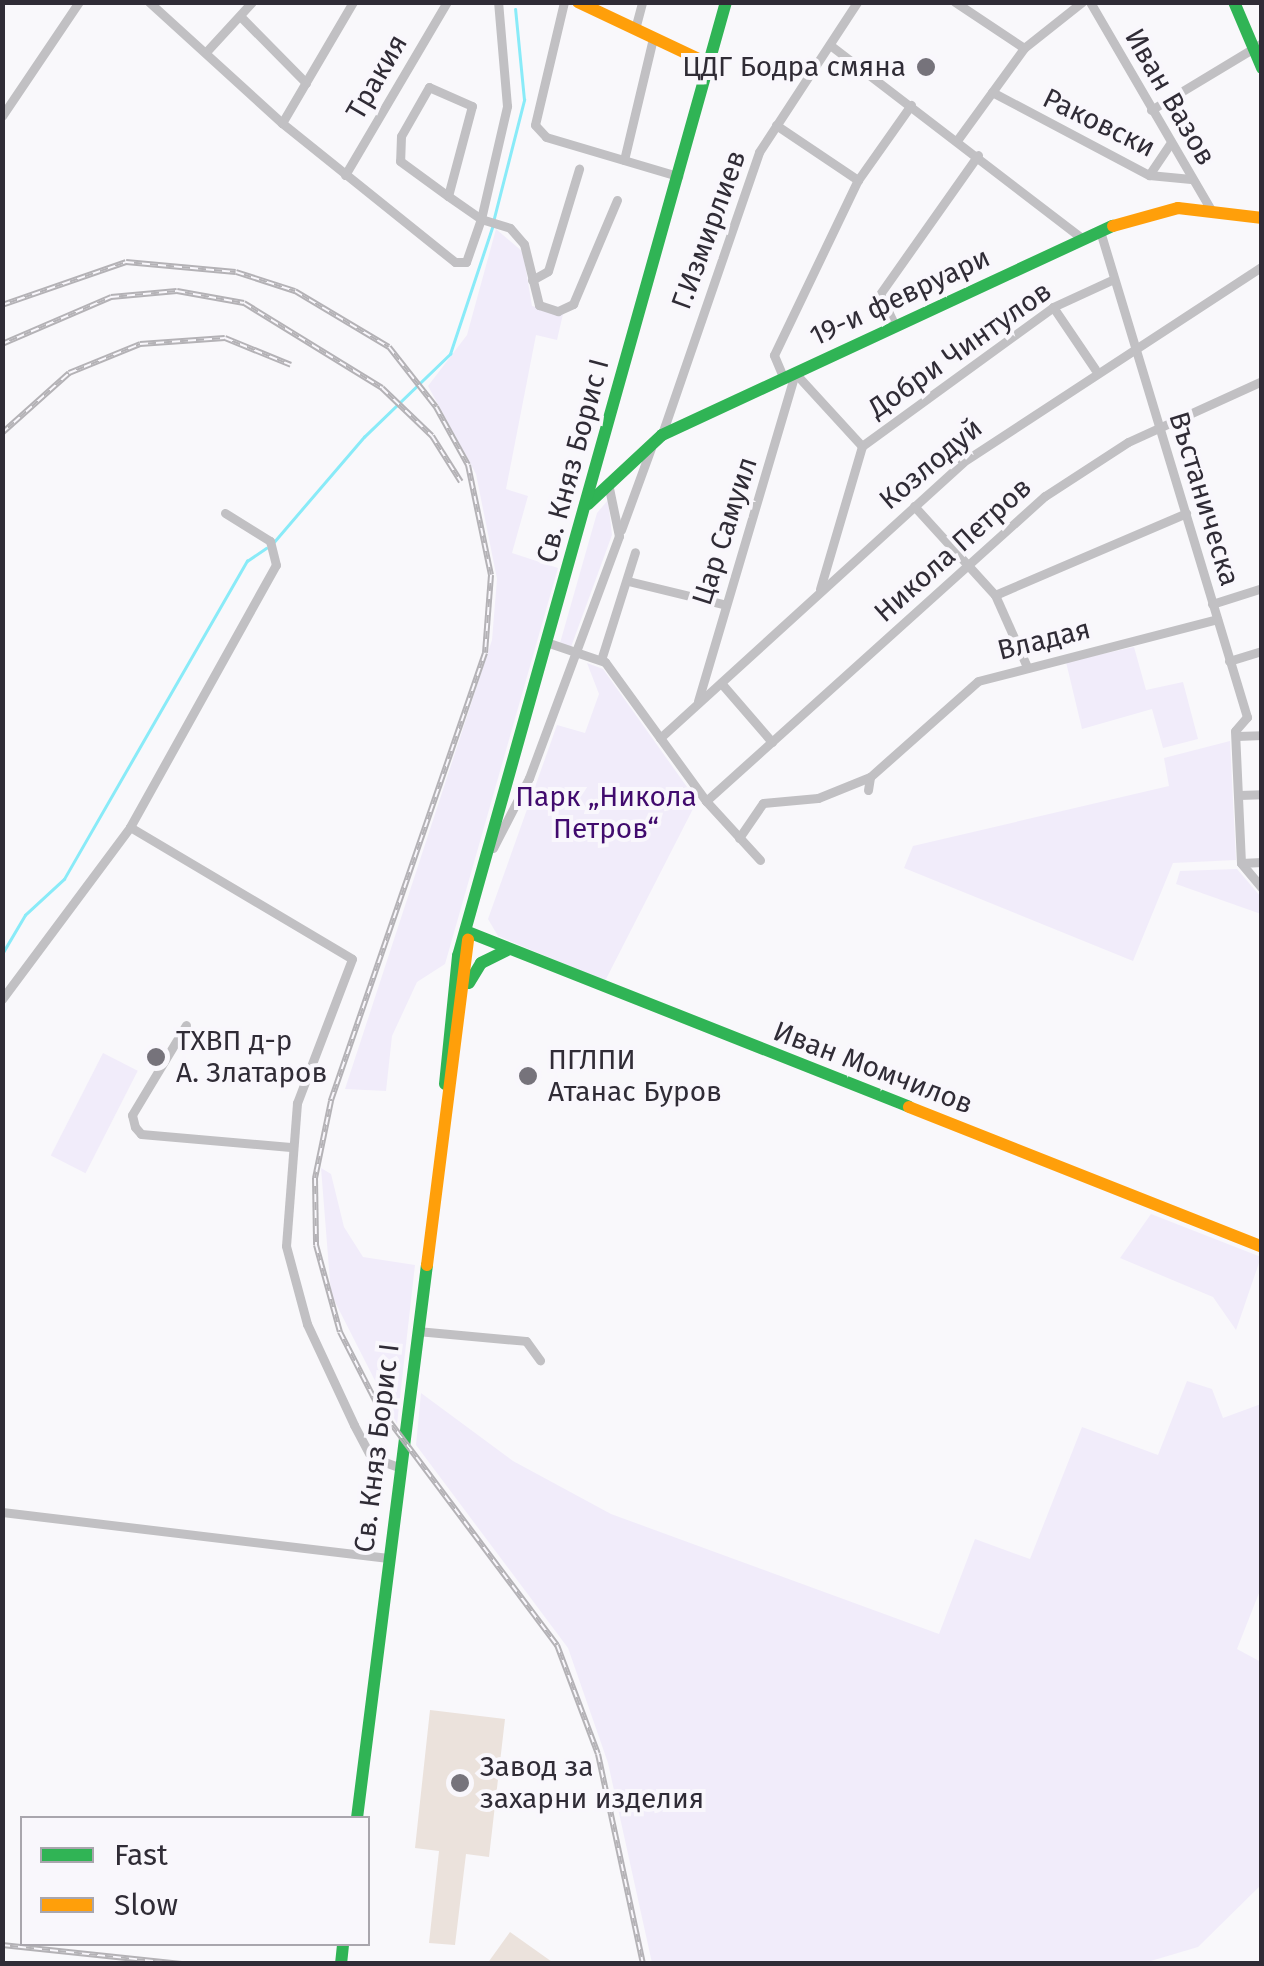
<!DOCTYPE html>
<html>
<head>
<meta charset="utf-8">
<style>
	body { margin:0 }
	#map { position:relative; width:1264px; height:1966px; overflow:hidden; background:#f9f8fb; font-family:"Fira Sans",sans-serif }
	div>[style] { position:absolute }
	[style*='--x'] { left:calc(var(--x)*1px); top:calc(var(--y)*1px); width:calc(var(--w)*1px); rotate:calc(var(--a)*1deg) }
	.green>* { inset:0; background:#f1ecfa; transform-origin:0 0 }
	.stream>* { height:2.5px; margin:-1.25px; padding:0 1.25px; transform-origin:1.25px; border-radius:1.25px; background:#89ebf8 }
	.building>* { inset:0; background:#ebe2dc }
	.street>* { height:9px; margin:-4.5px; padding:0 4.5px; transform-origin:4.5px; border-radius:4.5px; background:#c1c0c3 }
	.fast>* { height:12px; margin:-6px; padding:0 6px; transform-origin:6px; border-radius:6px; background:#30b455 }
	.slow>* { height:12px; margin:-6px; padding:0 6px; transform-origin:6px; border-radius:6px; background:#ff9f0a }
	.rail>* { height:6px; margin-top:-3px; transform-origin:0; background:repeating-linear-gradient(90deg,#f9f7fc 0 8px,#b4b2b6 0 16px); box-sizing:border-box; border-block:2px solid #b4b2b6 }
	.dots>* { width:28px; height:28px; translate:-50% -50%; box-sizing:border-box; border:5px solid #f9f7fc; border-radius:50% }
	span { translate:-50% -50%; white-space:nowrap; text-align:center; line-height:1.15; -webkit-text-stroke:8px #f9f7fc; paint-order:stroke }
	.poi-label { font-size:28px; color:#302c36 }
	.right { translate:-100% -50%; text-align:right }
	.left { translate:0 -50%; text-align:left }
	.street-label { font-size:28px; color:#302c36 }
	.park-label { font-size:28px; color:#410b6e }
	.frame { position:absolute; inset:0; border:5px solid #302c36; pointer-events:none }
	.legend { position:absolute; left:20px; top:1816px; width:350px; height:130px; box-sizing:border-box; background:#f9f7fc; border:2px solid #a9a6ad; margin:0; padding:12px 18px; list-style:none; font-size:30px; color:#302c36 }
	.legend li { display:flex; align-items:center; gap:20px; height:50px }
	.legend b { width:50px; border:2px solid #a9a6ad }
</style>
</head>
<body>
<div id="map">
	<div class="green">
		<i style="clip-path:polygon(496px 229px,523px 252px,532px 306px,563px 314px,557px 340px,536px 335px,506px 489px,528px 496px,512px 553px,558px 568px,445px 964px,417px 982px,392px 1036px,386px 1091px,345px 1089px,492px 640px,497px 579px,476px 474px,428px 386px,467px 335px)"></i>
		<i style="clip-path:polygon(608px 500px,612px 535px,571px 647px,560px 643px,597px 513px)"></i>
		<i style="clip-path:polygon(1134px 647px,1146px 690px,1183px 682px,1198px 739px,1163px 748px,1152px 709px,1082px 729px,1066px 662px)"></i>
		<i style="clip-path:polygon(587px 663px,603px 669px,697px 801px,605px 981px,498px 936px,488px 919px,557px 725px,585px 733px,599px 694px)"></i>
		<i style="clip-path:polygon(1230px 741px,1236px 860px,1173px 863px,1133px 961px,904px 868px,913px 846px,1169px 786px,1164px 758px)"></i>
		<i style="clip-path:polygon(1237px 869px,1261px 897px,1261px 914px,1176px 884px,1180px 871px)"></i>
		<i style="left:103px;top:1053px;width:39px;height:115px;rotate:27deg"></i>
		<i style="clip-path:polygon(321px 1168px,331px 1174px,344px 1227px,363px 1257px,415px 1265px,397px 1424px,331px 1294px)"></i>
		<i style="clip-path:polygon(1151px 1214px,1261px 1257px,1236px 1330px,1213px 1297px,1120px 1258px)"></i>
		<i style="clip-path:polygon(1187px 1381px,1212px 1389px,1223px 1418px,1261px 1404px,1261px 1588px,1237px 1649px,1261px 1662px,1261px 1885px,1198px 1947px,1144px 1963px,652px 1963px,608px 1763px,568px 1648px,416px 1445px,421px 1393px,513px 1461px,611px 1514px,939px 1634px,975px 1539px,1030px 1559px,1082px 1427px,1158px 1455px)"></i>
	</div>
	<div class="stream">
		<i style="--x:494;--y:218;--w:122;--a:-75.7"></i>
		<i style="--x:524;--y:100;--w:91;--a:-95.6"></i>
		<i style="--x:273;--y:543;--w:140;--a:-49.4"></i>
		<i style="--x:364;--y:437;--w:120;--a:-44"></i>
		<i style="--x:450;--y:354;--w:136;--a:-71.6"></i>
		<i style="--x:2;--y:954;--w:45;--a:-59.5"></i>
		<i style="--x:25;--y:915;--w:53;--a:-42.7"></i>
		<i style="--x:64;--y:879;--w:367;--a:-60.1"></i>
		<i style="--x:247;--y:561;--w:23;--a:-34"></i>
	</div>
	<div class="building">
		<i style="clip-path:polygon(430px 1710px,505px 1719px,489px 1857px,466px 1854px,455px 1945px,429px 1943px,439px 1851px,415px 1848px)"></i>
		<i style="clip-path:polygon(510px 1932px,555px 1964px,487px 1964px)"></i>
	</div>
	<div class="street">
		<i style="--x:149;--y:2;--w:180;--a:42.3"></i>
		<i style="--x:282;--y:123;--w:222;--a:38.8"></i>
		<i style="--x:455;--y:262;--w:11;--a:0"></i>
		<i style="--x:466;--y:262;--w:46;--a:-70.8"></i>
		<i style="--x:481;--y:219;--w:116;--a:-77"></i>
		<i style="--x:507;--y:106;--w:104;--a:-94.9"></i>
		<i style="--x:564;--y:2;--w:126;--a:103.3"></i>
		<i style="--x:535;--y:125;--w:16;--a:47"></i>
		<i style="--x:546;--y:137;--w:138;--a:16.5"></i>
		<i style="--x:955;--y:2;--w:83;--a:33.7"></i>
		<i style="--x:1090;--y:2;--w:243;--a:59.8"></i>
		<i style="--x:240;--y:16;--w:94;--a:45.4"></i>
		<i style="--x:635;--y:29;--w:28;--a:-75"></i>
		<i style="--x:830;--y:45;--w:319;--a:37.5"></i>
		<i style="--x:206;--y:52;--w:68;--a:-47.4"></i>
		<i style="--x:992;--y:92;--w:178;--a:27.9"></i>
		<i style="--x:1149;--y:175;--w:42;--a:5.4"></i>
		<i style="--x:1151;--y:110;--w:130;--a:-31.1"></i>
		<i style="--x:2;--y:116;--w:138;--a:-56"></i>
		<i style="--x:282;--y:123;--w:140;--a:-59.6"></i>
		<i style="--x:776;--y:125;--w:99;--a:33.9"></i>
		<i style="--x:958;--y:139;--w:112;--a:-54"></i>
		<i style="--x:1024;--y:48;--w:74;--a:-38.4"></i>
		<i style="--x:624;--y:160;--w:125;--a:-76.6"></i>
		<i style="--x:345;--y:175;--w:201;--a:-59.5"></i>
		<i style="--x:1149;--y:175;--w:37;--a:-56"></i>
		<i style="--x:448;--y:196;--w:93;--a:-75.1"></i>
		<i style="--x:472;--y:106;--w:47;--a:-156.2"></i>
		<i style="--x:429;--y:87;--w:56;--a:119.7"></i>
		<i style="--x:401;--y:136;--w:25;--a:92"></i>
		<i style="--x:400;--y:161;--w:59;--a:36.1"></i>
		<i style="--x:448;--y:196;--w:40;--a:34.9"></i>
		<i style="--x:481;--y:219;--w:30;--a:17"></i>
		<i style="--x:510;--y:228;--w:21;--a:49"></i>
		<i style="--x:524;--y:244;--w:63;--a:76.2"></i>
		<i style="--x:539;--y:305;--w:20;--a:18"></i>
		<i style="--x:558;--y:311;--w:17;--a:-25"></i>
		<i style="--x:573;--y:304;--w:113;--a:-67.1"></i>
		<i style="--x:1100;--y:231;--w:508;--a:73.17"></i>
		<i style="--x:1247;--y:717;--w:18;--a:131"></i>
		<i style="--x:1235;--y:731;--w:132;--a:87.4"></i>
		<i style="--x:1241;--y:863;--w:33;--a:50"></i>
		<i style="--x:532;--y:280;--w:18;--a:-29"></i>
		<i style="--x:548;--y:271;--w:107;--a:-73.1"></i>
		<i style="--x:1053;--y:307;--w:75;--a:55.9"></i>
		<i style="--x:895;--y:326;--w:35;--a:-115"></i>
		<i style="--x:880;--y:294;--w:170;--a:-54.8"></i>
		<i style="--x:795;--y:373;--w:99;--a:47.5"></i>
		<i style="--x:784;--y:379;--w:26;--a:-113"></i>
		<i style="--x:774;--y:355;--w:194;--a:-64.4"></i>
		<i style="--x:858;--y:180;--w:92;--a:-54.8"></i>
		<i style="--x:662;--y:434;--w:298;--a:-71"></i>
		<i style="--x:759;--y:152;--w:179;--a:-56.8"></i>
		<i style="--x:914;--y:506;--w:120;--a:47.7"></i>
		<i style="--x:995;--y:595;--w:79;--a:66"></i>
		<i style="--x:621;--y:530;--w:87;--a:-69.9"></i>
		<i style="--x:628;--y:581;--w:98;--a:13.6"></i>
		<i style="--x:820;--y:589;--w:149;--a:-73.6"></i>
		<i style="--x:862;--y:446;--w:236;--a:-36"></i>
		<i style="--x:1053;--y:307;--w:67;--a:-24.7"></i>
		<i style="--x:995;--y:595;--w:208;--a:-23.2"></i>
		<i style="--x:1212;--y:604;--w:52;--a:-17.7"></i>
		<i style="--x:549;--y:643;--w:59;--a:18.7"></i>
		<i style="--x:605;--y:662;--w:172;--a:54"></i>
		<i style="--x:706;--y:801;--w:80;--a:47.5"></i>
		<i style="--x:601;--y:660;--w:113;--a:-72.5"></i>
		<i style="--x:1229;--y:661;--w:34;--a:-17"></i>
		<i style="--x:721;--y:683;--w:78;--a:49.2"></i>
		<i style="--x:698;--y:701;--w:342;--a:-73.5"></i>
		<i style="--x:1237;--y:736;--w:25;--a:-2"></i>
		<i style="--x:660;--y:738;--w:410;--a:-42.3"></i>
		<i style="--x:963;--y:462;--w:358;--a:-33.2"></i>
		<i style="--x:868;--y:790;--w:13;--a:-81"></i>
		<i style="--x:870;--y:777;--w:144;--a:-41.6"></i>
		<i style="--x:978;--y:681;--w:247;--a:-14.5"></i>
		<i style="--x:1239;--y:795;--w:23;--a:-2"></i>
		<i style="--x:706;--y:801;--w:456;--a:-42"></i>
		<i style="--x:1045;--y:496;--w:99;--a:-33"></i>
		<i style="--x:1128;--y:442;--w:147;--a:-24.5"></i>
		<i style="--x:130;--y:827;--w:258;--a:30.7"></i>
		<i style="--x:352;--y:959;--w:154;--a:110.9"></i>
		<i style="--x:297;--y:1103;--w:143;--a:94.4"></i>
		<i style="--x:286;--y:1246;--w:81;--a:74.9"></i>
		<i style="--x:307;--y:1324;--w:111;--a:65"></i>
		<i style="--x:354;--y:1425;--w:36;--a:62"></i>
		<i style="--x:371;--y:1457;--w:32;--a:20"></i>
		<i style="--x:739;--y:838;--w:42;--a:-55.6"></i>
		<i style="--x:763;--y:803;--w:55;--a:-5.2"></i>
		<i style="--x:818;--y:798;--w:56;--a:-22"></i>
		<i style="--x:493;--y:848;--w:79;--a:-62.8"></i>
		<i style="--x:529;--y:778;--w:258;--a:-69.6"></i>
		<i style="--x:619;--y:536;--w:49;--a:-101.8"></i>
		<i style="--x:1241;--y:863;--w:21;--a:-3"></i>
		<i style="--x:2;--y:999;--w:214;--a:-53.3"></i>
		<i style="--x:130;--y:827;--w:300;--a:-60.9"></i>
		<i style="--x:276;--y:565;--w:25;--a:-104"></i>
		<i style="--x:270;--y:541;--w:53;--a:-148.1"></i>
		<i style="--x:186;--y:1025;--w:105;--a:121"></i>
		<i style="--x:132;--y:1115;--w:12;--a:76"></i>
		<i style="--x:135;--y:1127;--w:9;--a:49"></i>
		<i style="--x:141;--y:1134;--w:150;--a:5"></i>
		<i style="--x:417;--y:1331;--w:109;--a:5.2"></i>
		<i style="--x:526;--y:1341;--w:24;--a:54"></i>
		<i style="--x:2;--y:1512;--w:389;--a:6.8"></i>
	</div>
	<div class="fast">
		<i style="--x:1234;--y:2;--w:72;--a:67"></i>
		<i style="--x:588;--y:504;--w:101;--a:-43"></i>
		<i style="--x:662;--y:435;--w:497;--a:-24.9"></i>
		<i style="--x:468;--y:932;--w:474;--a:21.6"></i>
		<i style="--x:469;--y:983;--w:23;--a:-59"></i>
		<i style="--x:481;--y:963;--w:28;--a:-26"></i>
		<i style="--x:445;--y:1084;--w:129;--a:-84.2"></i>
		<i style="--x:458;--y:956;--w:991;--a:-74.31"></i>
		<i style="--x:357;--y:1818;--w:557;--a:-82.79"></i>
		<i style="--x:341;--y:1964;--w:20;--a:-84"></i>
	</div>
	<div class="slow">
		<i style="--x:578;--y:2;--w:145;--a:25.3"></i>
		<i style="--x:1113;--y:226;--w:67;--a:-15.5"></i>
		<i style="--x:1178;--y:208;--w:85;--a:6.8"></i>
		<i style="--x:909;--y:1107;--w:380;--a:21.6"></i>
		<i style="--x:427;--y:1265;--w:328;--a:-82.8"></i>
	</div>
	<div class="rail">
		<i style="--x:2;--y:305;--w:131;--a:-19.1"></i>
		<i style="--x:126;--y:262;--w:110;--a:5.2"></i>
		<i style="--x:236;--y:272;--w:62;--a:17.9"></i>
		<i style="--x:295;--y:291;--w:109;--a:30.8"></i>
		<i style="--x:389;--y:347;--w:76;--a:51.9"></i>
		<i style="--x:436;--y:407;--w:66;--a:61.1"></i>
		<i style="--x:468;--y:465;--w:112;--a:78.2"></i>
		<i style="--x:491;--y:575;--w:78;--a:94.4"></i>
		<i style="--x:485;--y:653;--w:474;--a:109"></i>
		<i style="--x:331;--y:1101;--w:79;--a:101.7"></i>
		<i style="--x:315;--y:1178;--w:67;--a:89.1"></i>
		<i style="--x:316;--y:1245;--w:90;--a:74.6"></i>
		<i style="--x:340;--y:1332;--w:83;--a:62.8"></i>
		<i style="--x:378;--y:1406;--w:299;--a:53.2"></i>
		<i style="--x:557;--y:1645;--w:116;--a:69.4"></i>
		<i style="--x:598;--y:1754;--w:215;--a:77.9"></i>
		<i style="--x:2;--y:344;--w:119;--a:-23.3"></i>
		<i style="--x:111;--y:297;--w:66;--a:-5.2"></i>
		<i style="--x:177;--y:291;--w:68;--a:10.2"></i>
		<i style="--x:244;--y:303;--w:162;--a:31.6"></i>
		<i style="--x:382;--y:388;--w:69;--a:43.8"></i>
		<i style="--x:432;--y:436;--w:54;--a:57.8"></i>
		<i style="--x:2;--y:433;--w:90;--a:-41.8"></i>
		<i style="--x:69;--y:373;--w:77;--a:-22.2"></i>
		<i style="--x:140;--y:344;--w:85;--a:-4"></i>
		<i style="--x:225;--y:338;--w:71;--a:22.2"></i>
		<i style="--x:2;--y:1945;--w:183;--a:6"></i>
	</div>
	<div class="dots">
		<i style="left:926px;top:67px;background:#76737b"></i>
		<i style="left:156px;top:1057px;background:#76737b"></i>
		<i style="left:528px;top:1076px;background:#76737b"></i>
		<i style="left:460px;top:1783px;background:#76737b"></i>
	</div>
	<div class="poi-label">
		<span class="right" style="left:906px;top:67px">ЦДГ Бодра смяна</span>
		<span class="left" style="left:176px;top:1057px">ТХВП д-р<br>А. Златаров</span>
		<span class="left" style="left:548px;top:1076px">ПГЛПИ<br>Атанас Буров</span>
		<span class="left" style="left:480px;top:1783px">Завод за<br>захарни изделия</span>
	</div>
	<div class="street-label">
		<span style="left:377px;top:77px;rotate:-60deg">Тракия</span>
		<span style="left:1170px;top:97px;rotate:60deg">Иван Вазов</span>
		<span style="left:1099px;top:123px;rotate:26deg">Раковски</span>
		<span style="left:709px;top:230px;rotate:-70deg">Г.Измирлиев</span>
		<span style="left:900px;top:297px;rotate:-25deg">19-и февруари</span>
		<span style="left:960px;top:350px;rotate:-35deg">Добри Чинтулов</span>
		<span style="left:573px;top:461px;rotate:-75deg">Св. Княз Борис I</span>
		<span style="left:931px;top:464px;rotate:-40deg">Козлодуй</span>
		<span style="left:1204px;top:499px;rotate:73deg">Въстаническа</span>
		<span style="left:725px;top:531px;rotate:-72deg">Цар Самуил</span>
		<span style="left:953px;top:550px;rotate:-42deg">Никола Петров</span>
		<span style="left:1044px;top:640px;rotate:-14deg">Владая</span>
		<span style="left:873px;top:1068px;rotate:21deg">Иван Момчилов</span>
		<span style="left:377px;top:1448px;rotate:-83deg">Св. Княз Борис I</span>
	</div>
	<div class="park-label">
		<span style="left:606px;top:813px">Парк „Никола<br>Петров“</span>
	</div>
	<div class="frame"></div>
	<ul class="legend">
	<li><b style="height:12px;background:#30b455"></b>Fast</li>
	<li><b style="height:12px;background:#ff9f0a"></b>Slow</li>
	</ul>
</div>
</body>
</html>
